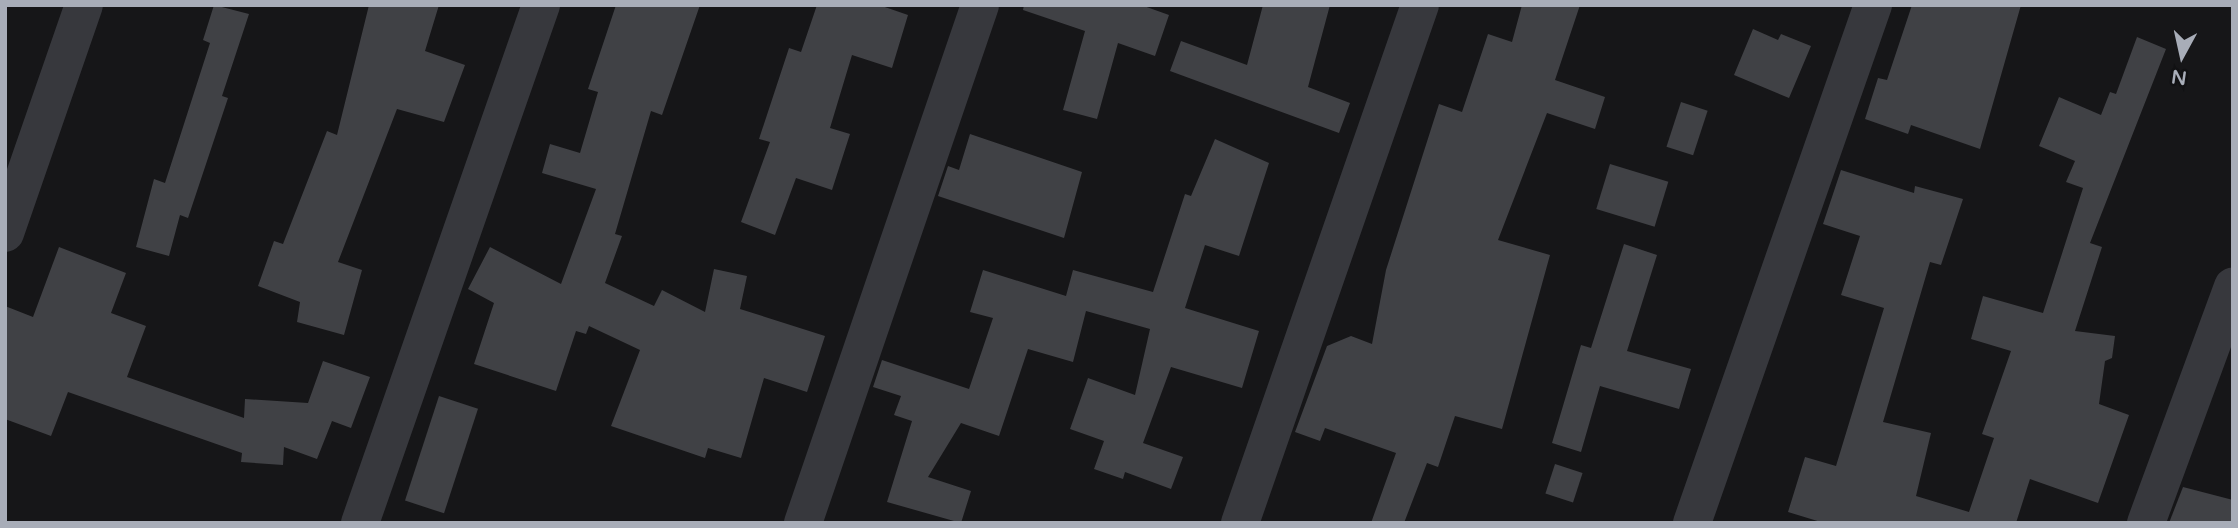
<!DOCTYPE html>
<html>
<head>
<meta charset="utf-8">
<style>
	body { margin:0 }
	#map { position:relative; width:2238px; height:528px; overflow:hidden; background:#161618; font-family:"Varela Round",sans-serif }
	div>[style] { position:absolute }
	[style*='--x'] { left:calc(var(--x)*1px); top:calc(var(--y)*1px); width:calc(var(--w)*1px); rotate:calc(var(--a)*1deg) }
	.building>* { inset:0; background:#404145; transform-origin:0 0 }
	.minor>* { height:38px; margin:-19px; padding:0 19px; transform-origin:19px; border-radius:19px; background:#37383d }
	span { translate:-50% -50%; white-space:nowrap; text-align:center; line-height:1.15; -webkit-text-stroke:5px #111113; paint-order:stroke }
	.frame { position:absolute; inset:0; border:7px solid #a8adb8; pointer-events:none }
	.north { position:absolute; left:2147px; top:21px; width:70px; height:70px; -webkit-text-stroke:5px #111113; paint-order:stroke; rotate:188deg; font-size:19px; font-weight:700; line-height:28px; text-align:center; color:#a8adb8 }
	.north::after { content:''; display:block; margin:auto; width:24px; height:32px; background:#a8adb8; clip-path:polygon(50% 0,100% 100%,50% 72%,0 100%) }
</style>
</head>
<body>
<div id="map">
	<div class="building">
		<i style="clip-path:polygon(214px 5px,249px 14px,222px 96px,228px 98px,188px 218px,180px 215px,169px 256px,136px 247px,154px 179px,165px 183px,210px 43px,203px 40px)"></i>
		<i style="clip-path:polygon(369px 5px,439px 5px,425px 51px,465px 65px,444px 122px,397px 109px,338px 262px,362px 270px,344px 335px,297px 322px,300px 302px,258px 286px,274px 241px,283px 244px,327px 131px,337px 135px)"></i>
		<i style="clip-path:polygon(616px 5px,700px 5px,662px 115px,651px 111px,615px 234px,622px 236px,605px 283px,654px 306px,662px 290px,705px 312px,714px 269px,747px 276px,740px 309px,825px 336px,807px 392px,764px 378px,741px 458px,708px 448px,705px 458px,611px 426px,640px 350px,589px 326px,586px 334px,576px 331px,556px 391px,474px 364px,494px 303px,468px 289px,490px 247px,561px 284px,596px 189px,542px 173px,550px 144px,580px 153px,598px 92px,588px 89px)"></i>
		<i style="clip-path:polygon(817px 5px,879px 5px,908px 15px,892px 68px,852px 55px,830px 128px,850px 134px,832px 190px,796px 178px,775px 235px,741px 222px,770px 142px,759px 139px,789px 48px,801px 52px)"></i>
		<i style="clip-path:polygon(1024px 5px,1141px 5px,1169px 15px,1155px 56px,1118px 43px,1097px 119px,1063px 110px,1085px 31px,1023px 10px)"></i>
		<i style="clip-path:polygon(1263px 5px,1330px 5px,1308px 87px,1350px 103px,1339px 133px,1170px 71px,1181px 41px,1247px 65px)"></i>
		<i style="clip-path:polygon(1522px 5px,1580px 5px,1555px 80px,1605px 97px,1595px 129px,1547px 113px,1498px 240px,1550px 255px,1502px 429px,1455px 416px,1438px 467px,1427px 463px,1404px 523px,1371px 523px,1396px 453px,1325px 428px,1320px 441px,1295px 432px,1327px 346px,1351px 336px,1372px 344px,1386px 270px,1439px 104px,1462px 112px,1488px 34px,1512px 42px)"></i>
		<i style="clip-path:polygon(1912px 5px,2021px 5px,1980px 149px,1911px 125px,1908px 134px,1865px 119px,1878px 78px,1887px 80px)"></i>
		<i style="clip-path:polygon(1753px 29px,1778px 40px,1781px 34px,1811px 46px,1789px 98px,1734px 75px)"></i>
		<i style="clip-path:polygon(2137px 37px,2166px 49px,2090px 243px,2102px 247px,2075px 331px,2115px 336px,2112px 358px,2105px 361px,2099px 404px,2129px 415px,2098px 503px,2030px 479px,2016px 523px,1824px 523px,1788px 512px,1805px 457px,1836px 466px,1884px 308px,1841px 295px,1860px 236px,1823px 224px,1841px 170px,1914px 193px,1915px 186px,1963px 199px,1941px 265px,1930px 262px,1883px 422px,1931px 433px,1916px 496px,1969px 512px,1994px 438px,1982px 434px,2011px 351px,1971px 339px,1983px 296px,2043px 313px,2083px 188px,2066px 182px,2075px 161px,2039px 146px,2059px 97px,2101px 115px,2110px 92px,2116px 94px)"></i>
		<i style="left:1681px;top:102px;width:28px;height:47px;rotate:18deg"></i>
		<i style="clip-path:polygon(970px 134px,1082px 172px,1064px 238px,938px 196px,948px 166px,959px 170px)"></i>
		<i style="clip-path:polygon(1215px 139px,1269px 163px,1239px 256px,1205px 245px,1185px 308px,1259px 331px,1242px 388px,1171px 367px,1143px 443px,1183px 457px,1171px 489px,1125px 472px,1123px 479px,1094px 469px,1104px 441px,1070px 429px,1088px 378px,1135px 395px,1150px 329px,1086px 311px,1073px 362px,1028px 349px,999px 436px,961px 423px,928px 477px,971px 491px,961px 523px,887px 502px,912px 421px,894px 415px,901px 396px,873px 387px,882px 360px,969px 389px,993px 318px,970px 312px,983px 270px,1066px 296px,1073px 270px,1153px 292px,1185px 194px,1191px 196px)"></i>
		<i style="left:1610px;top:164px;width:61px;height:47px;rotate:17deg"></i>
		<i style="clip-path:polygon(1624px 244px,1657px 255px,1627px 351px,1691px 369px,1679px 409px,1600px 386px,1581px 452px,1552px 443px,1581px 345px,1591px 348px)"></i>
		<i style="clip-path:polygon(59px 247px,126px 273px,111px 313px,146px 326px,127px 377px,244px 418px,245px 399px,308px 403px,323px 361px,370px 377px,351px 428px,332px 421px,317px 459px,284px 447px,283px 465px,241px 462px,242px 453px,68px 392px,51px 436px,5px 419px,5px 306px,33px 317px)"></i>
		<i style="left:439px;top:396px;width:41px;height:110px;rotate:18deg"></i>
		<i style="left:1555px;top:464px;width:29px;height:31px;rotate:18deg"></i>
		<i style="clip-path:polygon(2183px 487px,2233px 500px,2233px 523px,2169px 523px)"></i>
	</div>
	<div class="minor">
		<i style="--x:5;--y:233;--w:241;--a:-70.9"></i>
		<i style="--x:360;--y:523;--w:549;--a:-70.74"></i>
		<i style="--x:803;--y:523;--w:547;--a:-71.13"></i>
		<i style="--x:1240;--y:523;--w:548;--a:-70.84"></i>
		<i style="--x:1692;--y:523;--w:549;--a:-70.74"></i>
		<i style="--x:2146;--y:523;--w:252;--a:-69.8"></i>
	</div>
	<div class="frame"></div>
	<div class="north">N</div>
</div>
</body>
</html>
